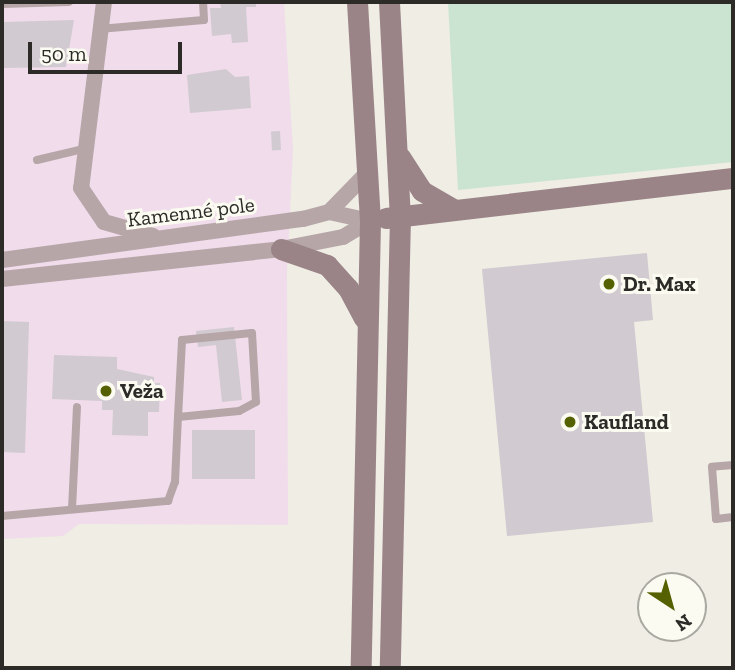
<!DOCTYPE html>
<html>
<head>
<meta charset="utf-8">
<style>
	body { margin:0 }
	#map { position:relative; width:735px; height:670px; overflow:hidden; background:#efede4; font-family:"Zilla Slab",serif }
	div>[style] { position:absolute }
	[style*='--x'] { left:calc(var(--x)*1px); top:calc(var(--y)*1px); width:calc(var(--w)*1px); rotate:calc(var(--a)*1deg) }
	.commercial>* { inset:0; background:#f0dceb }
	.green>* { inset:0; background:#cbe4d2 }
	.building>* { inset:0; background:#d1cad1; transform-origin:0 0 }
	.lane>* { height:8px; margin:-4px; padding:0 4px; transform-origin:4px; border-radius:4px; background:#b6a6a8 }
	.street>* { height:16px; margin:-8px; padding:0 8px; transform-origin:8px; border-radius:8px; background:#b6a6a8 }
	.secondary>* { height:21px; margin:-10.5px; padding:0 10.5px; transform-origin:10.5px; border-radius:10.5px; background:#9a8487 }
	.dots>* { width:19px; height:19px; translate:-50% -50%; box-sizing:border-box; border:4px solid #fcfbf1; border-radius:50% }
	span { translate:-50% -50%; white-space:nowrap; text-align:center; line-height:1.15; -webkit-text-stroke:6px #fcfbf1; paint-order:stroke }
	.street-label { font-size:21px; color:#2c2b28 }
	.poi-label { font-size:21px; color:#2c2b28; font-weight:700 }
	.left { translate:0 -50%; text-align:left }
	.frame { position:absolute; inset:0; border:4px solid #2c2b28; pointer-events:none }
	.north { position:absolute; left:637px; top:572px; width:70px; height:70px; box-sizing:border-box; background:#fcfbf1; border:2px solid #a9a8a1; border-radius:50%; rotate:144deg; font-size:19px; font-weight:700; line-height:28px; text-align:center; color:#2c2b28 }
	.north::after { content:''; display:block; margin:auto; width:24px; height:32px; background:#556000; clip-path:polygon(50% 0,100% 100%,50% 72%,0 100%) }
	.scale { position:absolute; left:28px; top:42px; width:154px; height:32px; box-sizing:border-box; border:4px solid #2c2b28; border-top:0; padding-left:9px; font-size:21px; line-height:24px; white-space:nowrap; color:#2c2b28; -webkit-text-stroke:5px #fcfbf1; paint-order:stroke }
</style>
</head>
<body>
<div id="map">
	<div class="commercial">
		<i style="clip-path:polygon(2px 2px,284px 2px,293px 150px,287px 273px,288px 525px,79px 524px,63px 536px,2px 539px)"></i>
	</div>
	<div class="green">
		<i style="clip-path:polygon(448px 2px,733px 2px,733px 162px,458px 190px)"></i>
	</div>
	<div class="building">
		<i style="clip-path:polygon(220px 2px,256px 2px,256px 7px,246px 7px,248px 42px,232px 43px,231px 34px,212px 36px,210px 8px,221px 8px)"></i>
		<i style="clip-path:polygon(74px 20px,66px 67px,2px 68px,2px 22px)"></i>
		<i style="clip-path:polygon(226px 69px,235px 77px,249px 76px,251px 108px,190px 113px,187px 75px)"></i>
		<i style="left:280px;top:131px;width:19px;height:9px;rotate:87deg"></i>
		<i style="clip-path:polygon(647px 253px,653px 320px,634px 322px,653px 522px,507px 536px,482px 269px)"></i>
		<i style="clip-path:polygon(2px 321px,29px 322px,25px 453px,2px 452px)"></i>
		<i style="clip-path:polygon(234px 327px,242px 400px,222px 402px,216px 345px,198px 347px,196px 331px)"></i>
		<i style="clip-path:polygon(54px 355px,117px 357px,117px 369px,154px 377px,154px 383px,160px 383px,159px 412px,148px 412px,148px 436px,112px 435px,113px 410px,102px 410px,102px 401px,52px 399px)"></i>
		<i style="left:192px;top:430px;width:63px;height:49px"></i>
	</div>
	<div class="lane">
		<i style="--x:2;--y:4;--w:67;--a:-1.7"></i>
		<i style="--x:99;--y:29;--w:105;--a:-4.9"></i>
		<i style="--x:204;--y:20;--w:18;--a:-93"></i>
		<i style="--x:37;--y:160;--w:47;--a:-13.4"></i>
		<i style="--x:733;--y:465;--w:21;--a:175"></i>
		<i style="--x:712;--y:467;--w:52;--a:85.6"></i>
		<i style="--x:716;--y:519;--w:17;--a:-7"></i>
		<i style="--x:72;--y:509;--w:102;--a:-87.2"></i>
		<i style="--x:2;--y:516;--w:167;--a:-5.2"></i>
		<i style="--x:168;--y:501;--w:20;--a:-70"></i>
		<i style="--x:175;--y:482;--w:65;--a:-87.4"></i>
		<i style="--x:178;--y:417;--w:77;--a:-87"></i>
		<i style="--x:182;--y:340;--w:70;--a:-5.7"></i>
		<i style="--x:252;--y:333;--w:69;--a:86.7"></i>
		<i style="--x:256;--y:402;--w:19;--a:152"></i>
		<i style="--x:239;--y:411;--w:61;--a:174.4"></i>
	</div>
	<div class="street">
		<i style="--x:104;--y:2;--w:187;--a:97"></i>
		<i style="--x:81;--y:188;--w:41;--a:55.9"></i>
		<i style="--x:104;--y:222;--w:51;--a:15.9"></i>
		<i style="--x:329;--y:212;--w:42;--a:12.4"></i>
		<i style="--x:2;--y:260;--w:304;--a:-7.8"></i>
		<i style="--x:303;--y:219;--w:27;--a:-15"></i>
		<i style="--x:329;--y:212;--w:57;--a:-45.7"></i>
		<i style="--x:2;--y:279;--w:281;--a:-6.1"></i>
		<i style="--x:281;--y:249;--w:63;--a:-11"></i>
		<i style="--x:343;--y:237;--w:31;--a:-31"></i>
	</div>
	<div class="secondary">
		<i style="--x:357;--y:2;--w:219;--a:86.6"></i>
		<i style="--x:370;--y:221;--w:447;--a:91.2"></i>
		<i style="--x:389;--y:2;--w:214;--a:87.1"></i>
		<i style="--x:400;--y:216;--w:452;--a:91.3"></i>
		<i style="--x:400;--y:157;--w:40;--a:57.1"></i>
		<i style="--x:422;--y:191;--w:34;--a:30"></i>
		<i style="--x:386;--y:218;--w:349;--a:-6.6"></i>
		<i style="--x:281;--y:249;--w:49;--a:19.2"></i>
		<i style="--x:327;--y:265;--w:31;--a:48"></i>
		<i style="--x:348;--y:288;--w:34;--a:62"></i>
	</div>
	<div class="dots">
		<i style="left:609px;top:284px;background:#556000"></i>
		<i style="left:106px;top:391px;background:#556000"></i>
		<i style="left:570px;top:422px;background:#556000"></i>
	</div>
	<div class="street-label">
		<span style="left:191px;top:212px;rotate:-7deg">Kamenné pole</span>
	</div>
	<div class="poi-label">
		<span class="left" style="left:623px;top:284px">Dr. Max</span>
		<span class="left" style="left:120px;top:391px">Veža</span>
		<span class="left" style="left:584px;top:422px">Kaufland</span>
	</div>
	<div class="frame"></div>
	<div class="north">N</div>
	<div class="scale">50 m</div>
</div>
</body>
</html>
